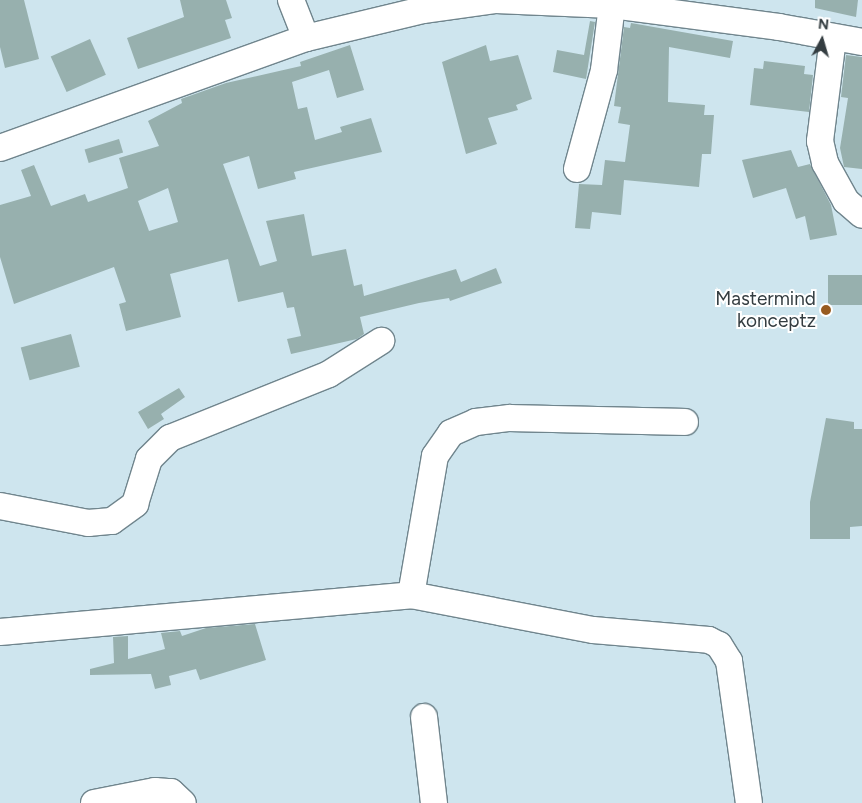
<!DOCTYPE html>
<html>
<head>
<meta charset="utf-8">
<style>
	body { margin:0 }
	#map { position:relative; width:862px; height:803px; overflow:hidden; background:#cee5ee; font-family:Figtree,sans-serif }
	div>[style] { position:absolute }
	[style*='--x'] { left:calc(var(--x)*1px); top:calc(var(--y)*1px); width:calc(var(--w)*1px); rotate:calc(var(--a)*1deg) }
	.building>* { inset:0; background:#97b0ae; transform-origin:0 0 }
	.roads { filter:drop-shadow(1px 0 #70858d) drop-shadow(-1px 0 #70858d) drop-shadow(0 1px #70858d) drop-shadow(0 -1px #70858d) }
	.minor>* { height:26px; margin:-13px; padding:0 13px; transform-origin:13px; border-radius:13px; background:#fff }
	.dots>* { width:14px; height:14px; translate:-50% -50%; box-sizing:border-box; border:2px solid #fff; border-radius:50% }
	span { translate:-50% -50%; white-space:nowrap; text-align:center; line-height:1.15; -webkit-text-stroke:4px #fff; paint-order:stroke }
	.poi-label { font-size:19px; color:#343d41 }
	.right { translate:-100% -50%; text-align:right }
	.north { position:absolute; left:797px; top:15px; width:50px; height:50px; -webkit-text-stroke:4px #fff; paint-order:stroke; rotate:6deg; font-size:14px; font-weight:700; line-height:20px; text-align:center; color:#343d41 }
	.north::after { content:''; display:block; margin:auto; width:18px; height:22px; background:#343d41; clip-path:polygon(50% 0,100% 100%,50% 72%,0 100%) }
</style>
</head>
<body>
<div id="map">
	<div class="building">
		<i style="clip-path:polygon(0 0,24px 0,39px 59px,5px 68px,0 47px)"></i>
		<i style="clip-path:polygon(180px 0,226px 0,232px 18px,225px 20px,231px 38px,138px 69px,127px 38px,184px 17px)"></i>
		<i style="clip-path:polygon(815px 0,858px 0,856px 17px,815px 8px)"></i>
		<i style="clip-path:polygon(590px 21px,595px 22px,586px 79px,553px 72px,557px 50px,584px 55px)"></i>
		<i style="clip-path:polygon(631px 23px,733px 41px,730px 58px,669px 47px,668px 102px,705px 105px,704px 115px,714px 115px,711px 154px,702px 154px,699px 187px,624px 180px,621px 215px,592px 212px,590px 229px,575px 228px,579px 184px,602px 185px,605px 160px,625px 162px,630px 125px,618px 123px,621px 107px,614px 106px,624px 27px,630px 28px)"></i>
		<i style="left:90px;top:39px;width:39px;height:43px;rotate:66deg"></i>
		<i style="clip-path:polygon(evenodd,350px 45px,364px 90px,337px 98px,329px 70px,292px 82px,298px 109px,307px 107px,315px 140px,342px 132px,340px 127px,371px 118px,382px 152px,294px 172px,296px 179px,258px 189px,249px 156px,223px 164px,260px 266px,277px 261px,266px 221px,304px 214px,312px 256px,346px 249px,354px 286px,362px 284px,364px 296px,456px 269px,461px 282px,496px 268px,502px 283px,450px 301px,449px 298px,419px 303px,360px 317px,364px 334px,357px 339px,291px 354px,287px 339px,301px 336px,294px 307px,287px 308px,283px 292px,238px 302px,228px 259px,170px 274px,181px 317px,126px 331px,119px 304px,126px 302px,114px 267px,14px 304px,0 257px,0 205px,31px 196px,21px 170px,34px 165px,51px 206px,85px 194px,88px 202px,128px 188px,119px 158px,159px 146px,148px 121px,182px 103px,181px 99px,226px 83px,301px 66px,300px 62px,350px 45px,168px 188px,178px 222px,149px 231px,138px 201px,168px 188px)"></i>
		<i style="clip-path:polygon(486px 45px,490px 61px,518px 55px,532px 99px,516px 105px,518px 110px,488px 118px,497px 144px,466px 154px,442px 62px)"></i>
		<i style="clip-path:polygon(846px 55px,862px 57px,862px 169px,844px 167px,840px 148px,848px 98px,841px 97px)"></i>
		<i style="clip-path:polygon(764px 61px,805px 66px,804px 74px,813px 75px,809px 112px,750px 105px,754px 68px,763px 69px)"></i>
		<i style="left:119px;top:139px;width:14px;height:36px;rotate:73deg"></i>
		<i style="clip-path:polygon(791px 150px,798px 167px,810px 164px,831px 205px,837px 235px,810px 240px,805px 216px,796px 219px,786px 188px,753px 198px,742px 160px)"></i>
		<i style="left:828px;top:275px;width:34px;height:30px"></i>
		<i style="left:71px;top:334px;width:34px;height:52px;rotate:75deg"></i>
		<i style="clip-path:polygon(179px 388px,185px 397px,161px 414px,164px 419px,148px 429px,138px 412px)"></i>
		<i style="clip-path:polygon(826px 418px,854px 422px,854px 429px,862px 429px,862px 526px,850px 527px,850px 539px,810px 539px,810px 502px)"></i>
		<i style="clip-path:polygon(255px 624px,266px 660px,200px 680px,196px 669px,169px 676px,171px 685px,155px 689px,151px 674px,90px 675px,90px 669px,114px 663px,113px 637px,128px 636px,128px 659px,165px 649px,161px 633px,180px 631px,182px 636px,206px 628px)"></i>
	</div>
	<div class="roads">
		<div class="minor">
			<i style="--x:291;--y:0;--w:41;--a:68.5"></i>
			<i style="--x:833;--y:38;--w:104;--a:97.2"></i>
			<i style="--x:820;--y:141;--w:23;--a:77"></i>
			<i style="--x:825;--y:163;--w:43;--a:61.1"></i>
			<i style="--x:846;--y:201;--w:21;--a:41"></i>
			<i style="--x:0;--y:148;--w:325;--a:-19.8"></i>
			<i style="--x:306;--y:38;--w:120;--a:-13.5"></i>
			<i style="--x:423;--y:10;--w:74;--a:-7.8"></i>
			<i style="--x:496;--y:0;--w:116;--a:2.5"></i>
			<i style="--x:612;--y:5;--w:168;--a:7.5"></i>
			<i style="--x:779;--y:27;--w:84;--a:10.2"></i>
			<i style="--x:577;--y:169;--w:103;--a:-74.7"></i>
			<i style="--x:604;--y:70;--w:65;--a:-83"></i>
			<i style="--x:0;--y:506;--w:90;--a:10.9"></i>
			<i style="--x:88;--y:523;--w:24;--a:-5"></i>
			<i style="--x:112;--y:521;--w:29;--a:-36"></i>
			<i style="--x:135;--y:504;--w:47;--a:-72.7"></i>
			<i style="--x:149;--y:459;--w:30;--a:-45"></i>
			<i style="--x:170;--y:438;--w:171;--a:-21.9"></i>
			<i style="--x:329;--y:374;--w:62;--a:-32.4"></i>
			<i style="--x:411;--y:595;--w:141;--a:-80.2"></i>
			<i style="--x:435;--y:456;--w:28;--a:-55"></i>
			<i style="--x:451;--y:433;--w:27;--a:-24"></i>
			<i style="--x:476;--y:422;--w:34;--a:-7"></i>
			<i style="--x:510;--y:418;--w:175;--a:1.3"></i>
			<i style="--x:0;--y:632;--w:413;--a:-5.1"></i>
			<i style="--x:411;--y:595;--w:185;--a:10.9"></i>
			<i style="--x:593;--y:630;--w:116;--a:4.9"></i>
			<i style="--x:709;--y:640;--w:11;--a:27"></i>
			<i style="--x:719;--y:645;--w:19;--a:58"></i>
			<i style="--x:729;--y:661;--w:143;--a:82"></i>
			<i style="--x:424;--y:717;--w:87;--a:83.4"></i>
			<i style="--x:94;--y:803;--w:62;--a:-11.1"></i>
			<i style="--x:155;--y:791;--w:16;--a:4"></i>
			<i style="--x:171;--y:792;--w:16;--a:43"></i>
		</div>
	</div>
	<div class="dots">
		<i style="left:826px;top:310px;background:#985b20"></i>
	</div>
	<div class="poi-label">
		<span class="right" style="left:816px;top:310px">Mastermind<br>konceptz</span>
	</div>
	<div class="north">N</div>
</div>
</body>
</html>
